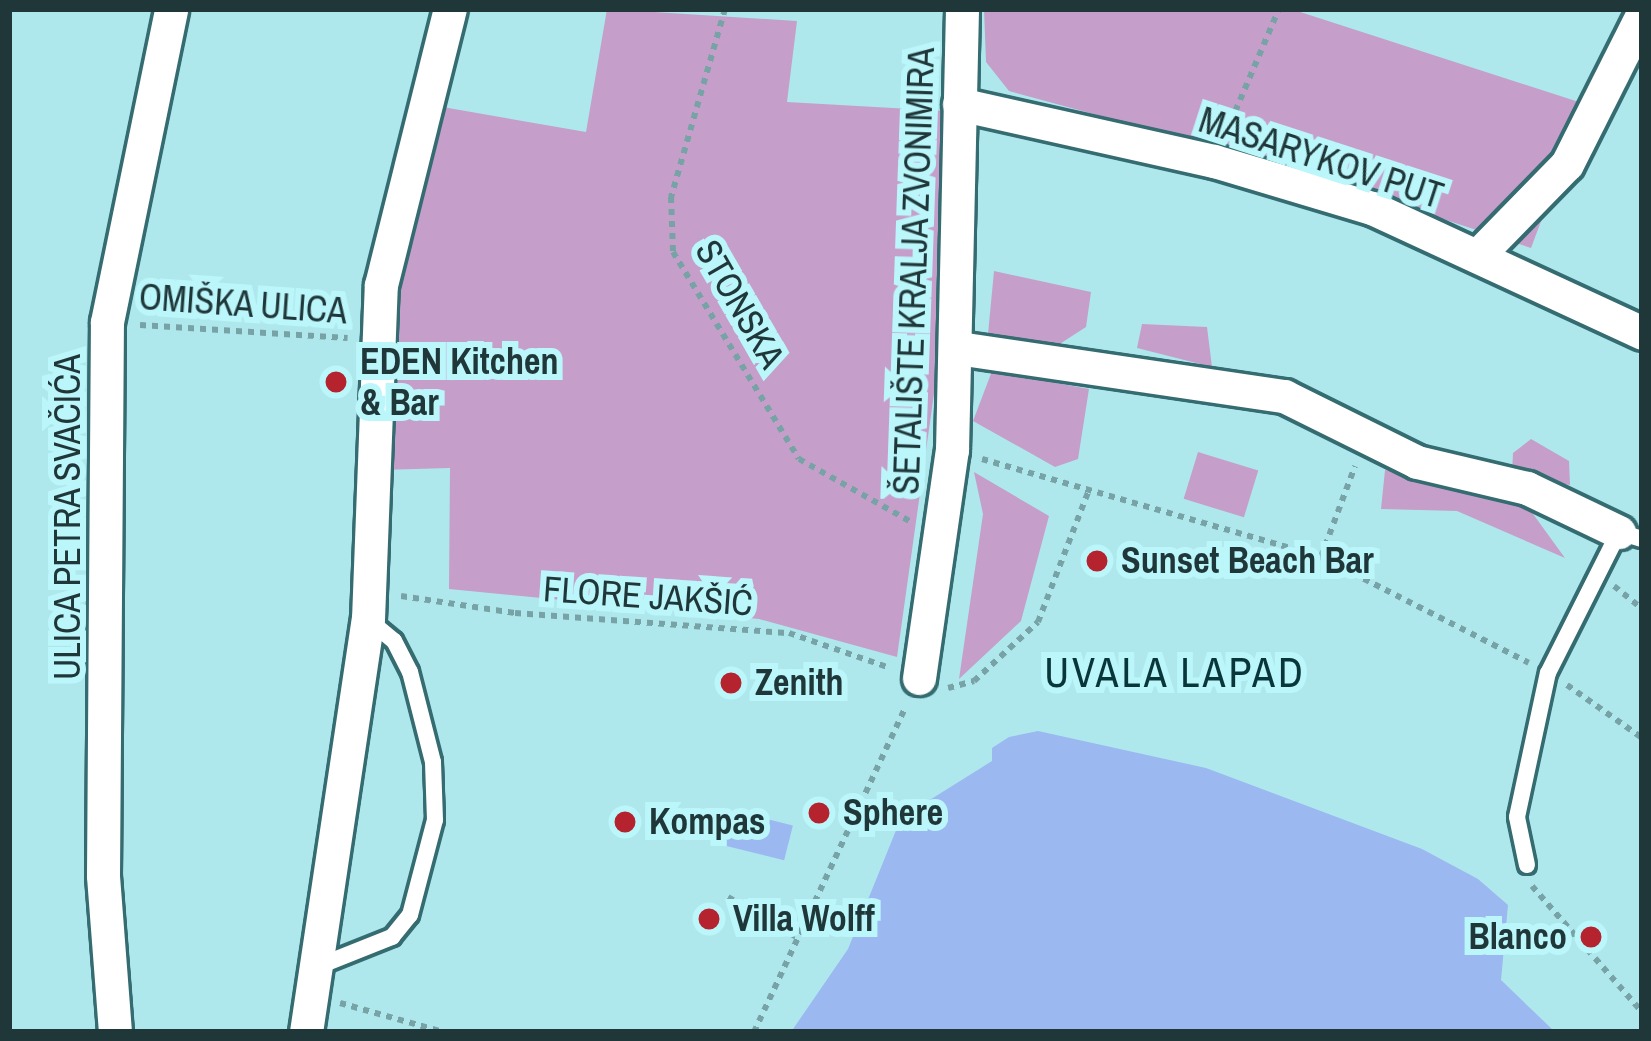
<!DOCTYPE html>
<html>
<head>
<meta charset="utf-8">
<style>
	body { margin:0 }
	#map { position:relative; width:1651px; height:1041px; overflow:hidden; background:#aee8ed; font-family:"Archivo Narrow",sans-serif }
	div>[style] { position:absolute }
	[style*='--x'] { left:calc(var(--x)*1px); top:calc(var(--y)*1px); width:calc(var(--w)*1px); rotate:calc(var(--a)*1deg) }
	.green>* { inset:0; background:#c59fc9; transform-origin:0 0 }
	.water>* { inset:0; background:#9bb8f0; transform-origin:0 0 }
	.path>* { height:6px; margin-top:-3px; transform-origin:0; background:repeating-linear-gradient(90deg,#77a3a7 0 6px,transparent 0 12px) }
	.roads { filter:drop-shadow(3px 0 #356c71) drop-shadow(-3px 0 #356c71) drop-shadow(0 3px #356c71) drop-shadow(0 -3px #356c71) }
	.lane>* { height:16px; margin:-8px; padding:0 8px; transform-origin:8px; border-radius:8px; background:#fff }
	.street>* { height:33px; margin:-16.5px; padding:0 16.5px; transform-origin:16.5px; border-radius:16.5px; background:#fff }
	.dots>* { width:33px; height:33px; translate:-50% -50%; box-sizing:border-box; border:6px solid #bbf6fb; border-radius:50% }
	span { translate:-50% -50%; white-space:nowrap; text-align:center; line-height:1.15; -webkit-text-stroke:12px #bbf6fb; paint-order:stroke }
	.street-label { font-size:36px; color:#1f3739 }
	.poi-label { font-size:36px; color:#1f3739; font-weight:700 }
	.left { translate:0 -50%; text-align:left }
	.right { translate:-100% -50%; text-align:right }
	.quarter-label { font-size:42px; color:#08363a; letter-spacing:3px }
	.frame { position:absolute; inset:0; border:12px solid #1f3739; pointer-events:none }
</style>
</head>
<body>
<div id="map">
	<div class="green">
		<i style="clip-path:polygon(607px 9px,797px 21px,787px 102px,946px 111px,940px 351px,897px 657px,759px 619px,449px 589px,450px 468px,380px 470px,394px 287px,437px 106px,586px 132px)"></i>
		<i style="clip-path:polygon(984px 9px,1291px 9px,1585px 104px,1531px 248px,1266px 161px,1009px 91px,986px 62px)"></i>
		<i style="clip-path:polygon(994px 271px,1091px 292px,1086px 327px,1055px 347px,988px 334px)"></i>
		<i style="clip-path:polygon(1142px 324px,1207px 327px,1212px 367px,1137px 348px)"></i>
		<i style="clip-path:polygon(992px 371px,1089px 389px,1078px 459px,1055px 467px,973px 421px)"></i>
		<i style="clip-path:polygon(1531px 439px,1569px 461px,1570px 485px,1512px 474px,1513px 453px)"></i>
		<i style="left:1198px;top:452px;width:63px;height:49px;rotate:17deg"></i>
		<i style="clip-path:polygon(1385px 470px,1520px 496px,1565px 558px,1457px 511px,1381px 509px)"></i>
		<i style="clip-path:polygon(974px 472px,1049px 516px,1021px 621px,959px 679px,983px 514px)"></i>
	</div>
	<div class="water">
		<i style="clip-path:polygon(1038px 731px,1206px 768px,1422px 849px,1478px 879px,1508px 905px,1501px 980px,1555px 1032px,791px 1032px,848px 949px,901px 818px,992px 761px,992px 748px,1009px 737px)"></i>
		<i style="left:723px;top:808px;width:72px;height:36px;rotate:14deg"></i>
	</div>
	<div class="path">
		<i style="--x:725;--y:9;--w:196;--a:106"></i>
		<i style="--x:671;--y:197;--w:55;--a:87.9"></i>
		<i style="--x:673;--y:252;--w:242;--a:58.7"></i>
		<i style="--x:799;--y:459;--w:131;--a:29.3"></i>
		<i style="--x:1226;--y:133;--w:135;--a:-66.9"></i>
		<i style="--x:140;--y:325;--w:208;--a:3.6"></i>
		<i style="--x:982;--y:459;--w:353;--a:16.1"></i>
		<i style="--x:1321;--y:557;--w:233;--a:27"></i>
		<i style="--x:1321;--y:557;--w:97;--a:-69.5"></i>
		<i style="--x:1614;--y:586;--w:36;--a:39"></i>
		<i style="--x:401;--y:596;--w:115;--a:8.5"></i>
		<i style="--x:515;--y:613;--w:275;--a:4.2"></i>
		<i style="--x:789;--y:633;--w:107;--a:19.1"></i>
		<i style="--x:1567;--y:685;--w:92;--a:35.2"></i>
		<i style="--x:948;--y:688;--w:27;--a:-15"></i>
		<i style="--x:974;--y:681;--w:87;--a:-42.7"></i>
		<i style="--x:1038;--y:622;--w:142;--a:-68.9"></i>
		<i style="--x:1532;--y:886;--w:167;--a:48.9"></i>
		<i style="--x:728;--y:897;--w:83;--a:30.3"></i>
		<i style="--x:340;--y:1003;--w:107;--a:15.7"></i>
		<i style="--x:754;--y:1032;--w:357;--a:-65"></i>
	</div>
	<div class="roads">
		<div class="lane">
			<i style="--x:1527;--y:865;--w:49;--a:-101.8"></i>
			<i style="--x:1517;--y:817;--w:147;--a:-77.9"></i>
			<i style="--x:1548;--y:673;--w:158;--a:-63.3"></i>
			<i style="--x:1619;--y:532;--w:24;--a:17"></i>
			<i style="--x:319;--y:966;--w:79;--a:-21.7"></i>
			<i style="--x:392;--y:937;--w:28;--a:-51"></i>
			<i style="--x:410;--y:915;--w:98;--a:-75.3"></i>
			<i style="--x:435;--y:820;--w:58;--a:-92"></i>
			<i style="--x:433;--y:762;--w:93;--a:-104.3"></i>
			<i style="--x:410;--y:672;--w:35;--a:-117"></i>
			<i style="--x:394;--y:641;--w:33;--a:-140"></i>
		</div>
		<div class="street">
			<i style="--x:959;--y:104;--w:261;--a:12.6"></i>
			<i style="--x:1214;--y:161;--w:165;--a:16.6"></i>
			<i style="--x:1372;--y:208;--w:298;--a:24.8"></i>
			<i style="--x:1481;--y:252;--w:123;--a:-45.7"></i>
			<i style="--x:1567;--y:164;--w:167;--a:-63.3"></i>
			<i style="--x:958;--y:348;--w:330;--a:8.4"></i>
			<i style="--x:1284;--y:396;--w:148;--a:26.4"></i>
			<i style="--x:1417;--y:462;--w:113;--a:13.3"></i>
			<i style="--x:1527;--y:488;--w:102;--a:25.6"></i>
			<i style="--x:919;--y:678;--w:230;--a:-81.8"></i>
			<i style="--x:952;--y:450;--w:441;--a:-88.7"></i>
			<i style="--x:115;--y:1032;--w:157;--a:-94.4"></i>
			<i style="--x:103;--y:875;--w:553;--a:-89.59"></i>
			<i style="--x:107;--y:322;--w:319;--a:-78.4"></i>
			<i style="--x:306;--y:1032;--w:418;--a:-81.5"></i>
			<i style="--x:368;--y:619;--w:334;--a:-87.8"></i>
			<i style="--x:381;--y:285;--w:284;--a:-76"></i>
		</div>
	</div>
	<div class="dots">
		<i style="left:336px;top:382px;background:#b4232e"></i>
		<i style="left:1097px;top:561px;background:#b4232e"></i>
		<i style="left:731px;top:683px;background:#b4232e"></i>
		<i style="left:819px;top:813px;background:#b4232e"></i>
		<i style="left:625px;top:822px;background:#b4232e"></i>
		<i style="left:709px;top:919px;background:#b4232e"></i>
		<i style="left:1591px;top:937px;background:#b4232e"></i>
	</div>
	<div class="street-label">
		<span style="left:1321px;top:158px;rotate:18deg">MASARYKOV PUT</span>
		<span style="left:914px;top:271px;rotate:-88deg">ŠETALIŠTE KRALJA ZVONIMIRA</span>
		<span style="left:243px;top:304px;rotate:4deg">OMIŠKA ULICA</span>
		<span style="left:740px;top:304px;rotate:60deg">STONSKA</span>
		<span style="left:68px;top:517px;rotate:-90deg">ULICA PETRA SVAČIĆA</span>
		<span style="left:648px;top:596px;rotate:4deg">FLORE JAKŠIĆ</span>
	</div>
	<div class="poi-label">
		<span class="left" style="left:360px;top:382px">EDEN Kitchen<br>&amp; Bar</span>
		<span class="left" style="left:1121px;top:561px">Sunset Beach Bar</span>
		<span class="left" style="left:755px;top:683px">Zenith</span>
		<span class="left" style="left:843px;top:813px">Sphere</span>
		<span class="left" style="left:649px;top:822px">Kompas</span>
		<span class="left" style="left:733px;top:919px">Villa Wolff</span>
		<span class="right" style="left:1567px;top:937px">Blanco</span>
	</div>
	<div class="quarter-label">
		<span style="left:1175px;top:672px">UVALA LAPAD</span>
	</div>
	<div class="frame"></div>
</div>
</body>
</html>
